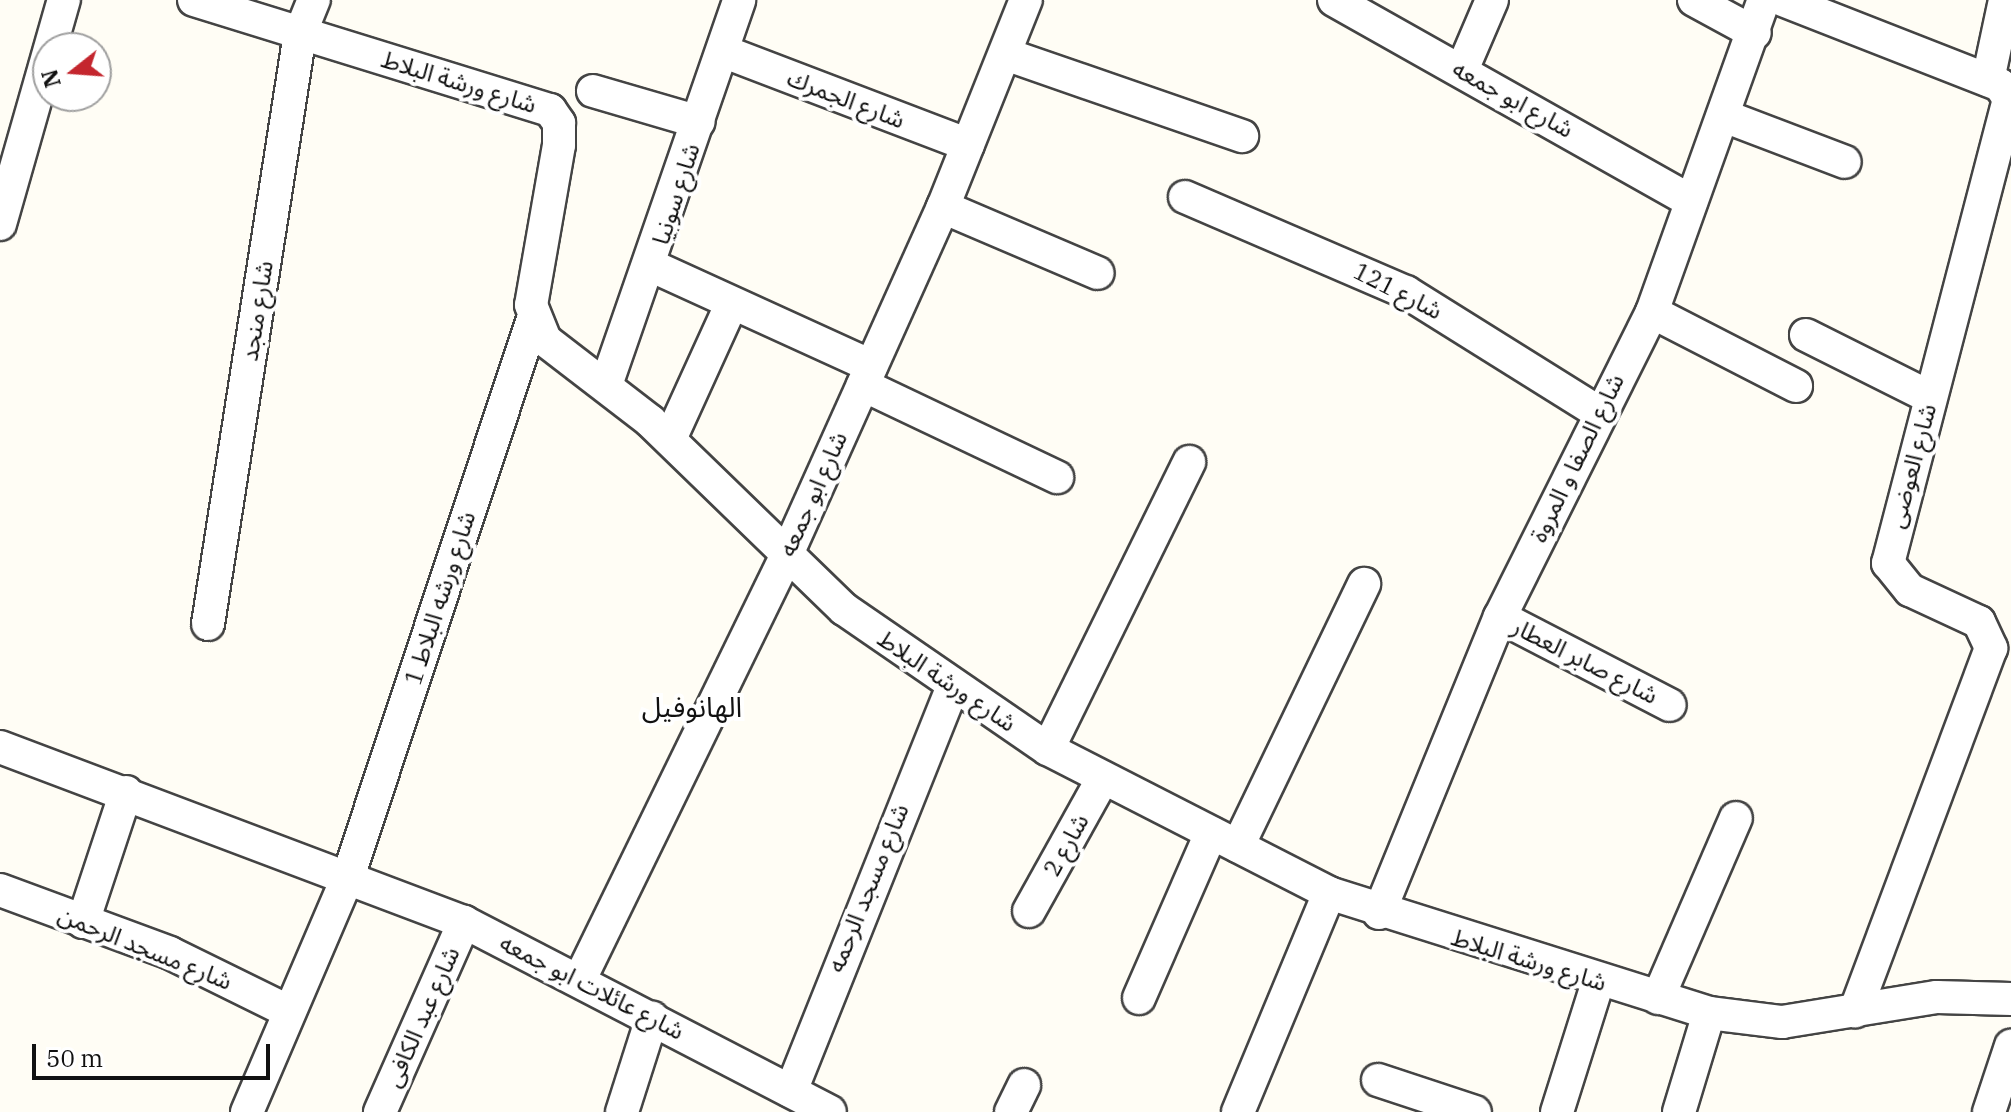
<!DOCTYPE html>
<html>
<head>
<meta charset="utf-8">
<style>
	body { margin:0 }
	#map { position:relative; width:2011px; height:1112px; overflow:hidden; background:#fffdf5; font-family:"IBM Plex Serif","Noto Sans Arabic",serif }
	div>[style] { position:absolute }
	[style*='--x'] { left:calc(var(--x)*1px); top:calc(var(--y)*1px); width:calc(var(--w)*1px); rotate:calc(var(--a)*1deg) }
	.roads { filter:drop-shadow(2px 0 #444) drop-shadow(-2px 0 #444) drop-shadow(0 2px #444) drop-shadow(0 -2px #444) }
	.minor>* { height:32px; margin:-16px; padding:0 16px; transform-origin:16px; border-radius:16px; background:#fff }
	span { translate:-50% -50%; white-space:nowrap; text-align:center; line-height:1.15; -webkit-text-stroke:8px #fff; paint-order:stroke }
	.street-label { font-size:24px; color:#111 }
	.quarter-label { font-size:28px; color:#111 }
	.north { position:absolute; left:32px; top:32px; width:80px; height:80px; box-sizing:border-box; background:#fff; border:2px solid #a0a0a0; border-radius:50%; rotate:253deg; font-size:22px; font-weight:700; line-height:32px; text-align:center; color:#111 }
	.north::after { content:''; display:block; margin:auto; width:28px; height:36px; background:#c4262e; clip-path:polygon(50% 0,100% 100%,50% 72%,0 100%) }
	.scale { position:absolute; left:32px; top:1044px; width:238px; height:36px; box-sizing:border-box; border:4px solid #111; border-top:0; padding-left:10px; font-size:24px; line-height:28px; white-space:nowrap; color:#111; -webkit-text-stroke:6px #fff; paint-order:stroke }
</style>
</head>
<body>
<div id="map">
	<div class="roads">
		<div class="minor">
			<i style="--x:194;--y:0;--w:373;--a:17.2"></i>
			<i style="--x:550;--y:110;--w:16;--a:55"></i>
			<i style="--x:559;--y:123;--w:22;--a:90"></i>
			<i style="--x:559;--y:145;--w:162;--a:99.9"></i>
			<i style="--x:531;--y:305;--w:38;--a:68"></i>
			<i style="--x:545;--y:340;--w:133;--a:37.6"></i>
			<i style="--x:650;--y:421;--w:270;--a:44.1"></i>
			<i style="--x:844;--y:609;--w:247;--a:34.5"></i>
			<i style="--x:1048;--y:749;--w:316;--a:27.1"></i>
			<i style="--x:1329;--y:893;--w:398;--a:17.5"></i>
			<i style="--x:1709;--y:1013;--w:74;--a:7"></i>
			<i style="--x:1782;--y:1022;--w:157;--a:-9.2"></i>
			<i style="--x:1937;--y:997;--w:74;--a:1.5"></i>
			<i style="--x:1334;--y:0;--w:410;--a:29.4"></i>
			<i style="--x:1694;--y:0;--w:69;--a:28.4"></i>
			<i style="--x:1783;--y:0;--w:233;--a:21.4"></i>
			<i style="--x:2000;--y:85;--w:17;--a:57"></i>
			<i style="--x:2009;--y:99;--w:480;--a:104.6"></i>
			<i style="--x:1888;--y:563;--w:35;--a:51"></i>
			<i style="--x:1910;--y:590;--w:76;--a:24.9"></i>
			<i style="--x:1979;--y:622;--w:29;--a:65"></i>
			<i style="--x:1991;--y:648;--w:388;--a:110.5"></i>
			<i style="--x:725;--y:52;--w:260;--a:20.9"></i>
			<i style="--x:1005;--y:54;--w:251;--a:19.1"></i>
			<i style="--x:1462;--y:70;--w:76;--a:-66.8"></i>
			<i style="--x:1988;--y:80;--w:82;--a:-78"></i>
			<i style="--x:593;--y:91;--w:110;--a:16.3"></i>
			<i style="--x:1724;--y:116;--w:129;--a:20.8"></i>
			<i style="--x:1185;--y:197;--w:241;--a:23.3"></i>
			<i style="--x:1406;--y:292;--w:226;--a:32"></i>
			<i style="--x:943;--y:207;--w:168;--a:23.1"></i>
			<i style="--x:0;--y:224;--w:233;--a:-74.1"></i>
			<i style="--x:652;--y:266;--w:241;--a:24.5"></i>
			<i style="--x:1652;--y:312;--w:162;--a:27.2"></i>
			<i style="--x:1806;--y:335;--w:139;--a:26.6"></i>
			<i style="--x:606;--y:385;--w:407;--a:-70.9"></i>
			<i style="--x:863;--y:385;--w:215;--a:25.4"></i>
			<i style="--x:670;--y:439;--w:149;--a:-65.5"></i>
			<i style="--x:1500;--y:617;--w:191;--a:27.4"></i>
			<i style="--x:208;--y:624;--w:597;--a:-81.14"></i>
			<i style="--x:300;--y:34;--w:37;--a:-68"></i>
			<i style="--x:0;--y:747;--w:496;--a:20.7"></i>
			<i style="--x:464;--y:922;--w:412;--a:27.4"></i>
			<i style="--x:1048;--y:749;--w:320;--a:-63.8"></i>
			<i style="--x:1238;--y:846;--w:291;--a:-64.3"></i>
			<i style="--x:0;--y:890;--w:181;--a:20.3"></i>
			<i style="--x:170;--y:953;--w:131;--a:26.2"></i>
			<i style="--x:1029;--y:911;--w:152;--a:-60.9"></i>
			<i style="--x:1379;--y:913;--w:320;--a:-67.8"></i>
			<i style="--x:1500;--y:617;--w:341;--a:-63.5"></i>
			<i style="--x:1652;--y:312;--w:331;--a:-70.3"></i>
			<i style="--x:83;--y:922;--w:137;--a:-71.7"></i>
			<i style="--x:580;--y:979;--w:473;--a:-64"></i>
			<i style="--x:787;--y:554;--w:380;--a:-65.8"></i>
			<i style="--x:943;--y:207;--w:223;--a:-68.2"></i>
			<i style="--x:1139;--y:998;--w:180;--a:-66.4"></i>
			<i style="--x:1658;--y:998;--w:196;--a:-66.6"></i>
			<i style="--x:1378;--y:1080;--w:102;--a:18.3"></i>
			<i style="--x:791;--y:1091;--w:434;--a:-68.2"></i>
			<i style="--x:247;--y:1112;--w:259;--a:-66.8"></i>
			<i style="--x:349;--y:874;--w:582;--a:-71.66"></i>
			<i style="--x:380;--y:1112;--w:208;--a:-66.1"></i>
			<i style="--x:622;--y:1112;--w:99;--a:-72.3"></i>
			<i style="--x:1011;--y:1112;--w:30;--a:-64"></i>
			<i style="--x:1238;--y:1112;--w:237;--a:-67.4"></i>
			<i style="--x:1557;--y:1112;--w:136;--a:-72.5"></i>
			<i style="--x:1679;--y:1112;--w:103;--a:-73.1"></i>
			<i style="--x:1989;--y:1112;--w:70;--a:-71.6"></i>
		</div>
	</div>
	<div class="street-label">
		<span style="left:459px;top:82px;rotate:17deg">شارع ورشة البلاط</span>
		<span style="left:846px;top:99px;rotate:21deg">شارع الجمرك</span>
		<span style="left:1513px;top:99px;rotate:29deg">شارع ابو جمعه</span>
		<span style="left:676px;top:194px;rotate:-72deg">شارع سونيا</span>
		<span style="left:1398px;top:291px;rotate:27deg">شارع 121</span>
		<span style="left:257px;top:311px;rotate:-81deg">شارع منجد</span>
		<span style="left:1577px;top:458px;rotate:-64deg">شارع الصفا و المروة</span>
		<span style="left:1912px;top:466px;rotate:-75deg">شارع العوضى</span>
		<span style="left:813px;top:494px;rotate:-66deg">شارع ابو جمعه</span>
		<span style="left:440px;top:598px;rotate:-72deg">شارع ورشه البلاط 1</span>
		<span style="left:1585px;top:661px;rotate:27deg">شارع صابر العطار</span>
		<span style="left:947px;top:681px;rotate:34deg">شارع ورشة البلاط</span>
		<span style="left:1066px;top:845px;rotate:-61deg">شارع 2</span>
		<span style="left:868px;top:888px;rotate:-68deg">شارع مسجد الرحمه</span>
		<span style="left:145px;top:948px;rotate:22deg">شارع مسجد الرحمن</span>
		<span style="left:1529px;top:960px;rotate:17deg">شارع ورشة البلاط</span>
		<span style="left:592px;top:987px;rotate:27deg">شارع عائلات ابو جمعه</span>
		<span style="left:422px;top:1017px;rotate:-66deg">شارع عبد الكافى</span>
	</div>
	<div class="quarter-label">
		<span style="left:692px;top:707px">الهانوفيل</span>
	</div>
	<div class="north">N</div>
	<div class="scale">50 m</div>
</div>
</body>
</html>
